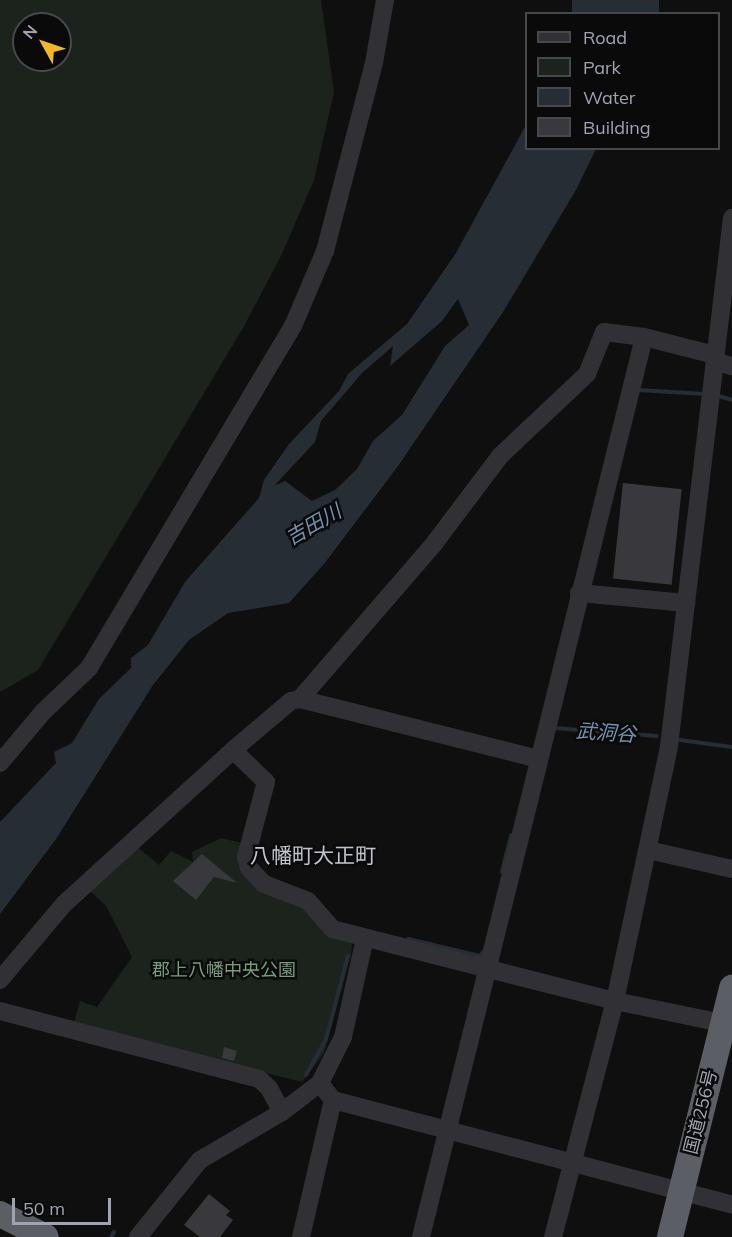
<!DOCTYPE html>
<html>
<head>
<meta charset="utf-8">
<style>
	body { margin:0 }
	#map { position:relative; width:732px; height:1237px; overflow:hidden; background:#0f0f10; font-family:Mulish,"Noto Sans JP",sans-serif }
	div>[style] { position:absolute }
	[style*='--x'] { left:calc(var(--x)*1px); top:calc(var(--y)*1px); width:calc(var(--w)*1px); rotate:calc(var(--a)*1deg) }
	.green>* { inset:0; background:#1b231c }
	.water>* { inset:0; background:#262d34; transform-origin:0 0 }
	.stream>* { height:4px; margin:-2px; padding:0 2px; transform-origin:2px; border-radius:2px; background:#262d34 }
	.building>* { inset:0; background:#39393d; transform-origin:0 0 }
	.minor>* { height:18px; margin:-9px; padding:0 9px; transform-origin:9px; border-radius:9px; background:#303035 }
	.highway>* { height:26px; margin:-13px; padding:0 13px; transform-origin:13px; border-radius:13px; background:#5c5e66 }
	span { translate:-50% -50%; white-space:nowrap; text-align:center; line-height:1.15; -webkit-text-stroke:5px #0a0a0b; paint-order:stroke }
	.park-label { font-size:18px; color:#769d7a }
	.street-label { font-size:18px; color:#a0a4b1 }
	.water-label { font-size:20px; color:#7591ae; font-style:italic }
	.quarter-label { font-size:21px; color:#c1c3cd }
	.legend { position:absolute; left:525px; top:12px; width:195px; height:138px; box-sizing:border-box; background:#0a0a0b; border:2px solid #46484d; margin:0; padding:8px 10px; list-style:none; font-size:18px; color:#a0a4b1 }
	.legend li { display:flex; align-items:center; gap:12px; height:30px }
	.legend b { width:30px; border:2px solid #46484d }
	.north { position:absolute; left:12px; top:12px; width:60px; height:60px; box-sizing:border-box; background:#0a0a0b; border:2px solid #46484d; border-radius:50%; rotate:310deg; font-size:16px; font-weight:700; line-height:24px; text-align:center; color:#a0a4b1 }
	.north::after { content:''; display:block; margin:auto; width:21px; height:27px; background:#f3b724; clip-path:polygon(50% 0,100% 100%,50% 72%,0 100%) }
	.scale { position:absolute; left:12px; top:1198px; width:99px; height:27px; box-sizing:border-box; border:3px solid #a0a4b1; border-top:0; padding-left:8px; font-size:18px; line-height:21px; white-space:nowrap; color:#a0a4b1; -webkit-text-stroke:4px #0a0a0b; paint-order:stroke }
</style>
</head>
<body>
<div id="map">
	<div class="green">
		<i style="clip-path:polygon(evenodd,0 0,321px 0,334px 92px,314px 180px,281px 256px,243px 328px,38px 670px,0 692px,0 0,24px 24px,60px 24px,60px 60px,24px 60px,24px 24px)"></i>
		<i style="clip-path:polygon(221px 838px,246px 844px,242px 858px,352px 941px,351px 955px,324px 1053px,302px 1082px,73px 1026px,80px 1001px,97px 1007px,132px 957px,106px 906px,87px 888px,134px 844px,159px 865px,171px 851px,193px 862px,192px 852px)"></i>
	</div>
	<div class="water">
		<i style="left:572px;top:0;width:87px;height:14px"></i>
		<i style="clip-path:polygon(evenodd,526px 125px,526px 148px,596px 149px,576px 190px,503px 312px,398px 466px,324px 564px,289px 603px,228px 613px,189px 640px,153px 685px,56px 839px,0 914px,0 822px,56px 763px,54px 752px,72px 743px,99px 699px,131px 668px,131px 658px,148px 645px,185px 582px,259px 498px,264px 480px,289px 444px,339px 391px,348px 374px,407px 324px,456px 253px,526px 125px,458px 299px,469px 325px,445px 346px,402px 415px,373px 441px,357px 469px,335px 490px,312px 501px,285px 481px,274px 486px,315px 442px,321px 421px,362px 373px,393px 346px,390px 366px,442px 321px,458px 299px)"></i>
	</div>
	<div class="stream">
		<i style="--x:638;--y:390;--w:67;--a:3.4"></i>
		<i style="--x:715;--y:395;--w:18;--a:16"></i>
		<i style="--x:555;--y:728;--w:102;--a:4.5"></i>
		<i style="--x:680;--y:740;--w:52;--a:7.7"></i>
		<i style="--x:502;--y:872;--w:38;--a:-76"></i>
		<i style="--x:408;--y:939;--w:74;--a:13.3"></i>
		<i style="--x:480;--y:956;--w:5;--a:-53"></i>
		<i style="--x:306;--y:1075;--w:41;--a:-60.9"></i>
		<i style="--x:326;--y:1039;--w:86;--a:-75.2"></i>
		<i style="--x:111;--y:1237;--w:6;--a:-59"></i>
	</div>
	<div class="building">
		<i style="left:623px;top:483px;width:59px;height:96px;rotate:6deg"></i>
		<i style="clip-path:polygon(202px 854px,237px 883px,214px 877px,196px 900px,173px 881px)"></i>
		<i style="clip-path:polygon(224px 1047px,237px 1051px,234px 1061px,222px 1058px)"></i>
		<i style="clip-path:polygon(209px 1194px,230px 1211px,226px 1215px,233px 1220px,220px 1237px,200px 1237px,184px 1225px)"></i>
	</div>
	<div class="minor">
		<i style="--x:714;--y:361;--w:19;--a:16"></i>
		<i style="--x:579;--y:593;--w:108;--a:5.3"></i>
		<i style="--x:300;--y:699;--w:245;--a:14.1"></i>
		<i style="--x:233;--y:750;--w:46;--a:44.1"></i>
		<i style="--x:266;--y:782;--w:78;--a:104.9"></i>
		<i style="--x:246;--y:857;--w:11;--a:75"></i>
		<i style="--x:249;--y:868;--w:22;--a:47"></i>
		<i style="--x:264;--y:884;--w:47;--a:21.1"></i>
		<i style="--x:308;--y:901;--w:37;--a:49"></i>
		<i style="--x:332;--y:929;--w:292;--a:14.3"></i>
		<i style="--x:615;--y:1001;--w:119;--a:11.6"></i>
		<i style="--x:0;--y:763;--w:67;--a:-49.9"></i>
		<i style="--x:43;--y:712;--w:64;--a:-43.7"></i>
		<i style="--x:89;--y:668;--w:398;--a:-59.2"></i>
		<i style="--x:293;--y:326;--w:82;--a:-66.9"></i>
		<i style="--x:325;--y:251;--w:194;--a:-75.4"></i>
		<i style="--x:374;--y:63;--w:64;--a:-80.1"></i>
		<i style="--x:648;--y:850;--w:86;--a:12.7"></i>
		<i style="--x:0;--y:980;--w:99;--a:-49.9"></i>
		<i style="--x:64;--y:904;--w:229;--a:-42.3"></i>
		<i style="--x:233;--y:750;--w:76;--a:-40.2"></i>
		<i style="--x:291;--y:701;--w:9;--a:-13"></i>
		<i style="--x:300;--y:699;--w:203;--a:-49.2"></i>
		<i style="--x:433;--y:545;--w:111;--a:-53"></i>
		<i style="--x:500;--y:456;--w:120;--a:-43.3"></i>
		<i style="--x:587;--y:374;--w:45;--a:-68"></i>
		<i style="--x:604;--y:332;--w:40;--a:7.1"></i>
		<i style="--x:644;--y:337;--w:73;--a:14.2"></i>
		<i style="--x:0;--y:1011;--w:268;--a:14.7"></i>
		<i style="--x:259;--y:1079;--w:13;--a:42"></i>
		<i style="--x:269;--y:1088;--w:27;--a:62"></i>
		<i style="--x:320;--y:1083;--w:21;--a:53"></i>
		<i style="--x:333;--y:1100;--w:413;--a:14.7"></i>
		<i style="--x:138;--y:1237;--w:99;--a:-51.2"></i>
		<i style="--x:200;--y:1160;--w:95;--a:-30.3"></i>
		<i style="--x:282;--y:1112;--w:48;--a:-37.3"></i>
		<i style="--x:320;--y:1083;--w:51;--a:-63.4"></i>
		<i style="--x:343;--y:1037;--w:101;--a:-77.5"></i>
		<i style="--x:301;--y:1237;--w:141;--a:-76.9"></i>
		<i style="--x:421;--y:1237;--w:927;--a:-76.08"></i>
		<i style="--x:553;--y:1237;--w:244;--a:-75.3"></i>
		<i style="--x:615;--y:1001;--w:261;--a:-78"></i>
		<i style="--x:669;--y:746;--w:532;--a:-83.2"></i>
	</div>
	<div class="highway">
		<i style="--x:0;--y:1214;--w:51;--a:26.6"></i>
		<i style="--x:670;--y:1237;--w:257;--a:-76"></i>
	</div>
	<div class="park-label">
		<span style="left:224px;top:970px">郡上八幡中央公園</span>
	</div>
	<div class="street-label">
		<span style="left:701px;top:1112px;rotate:-76deg">国道256号</span>
	</div>
	<div class="water-label">
		<span style="left:313px;top:524px;rotate:-30deg">吉田川</span>
		<span style="left:606px;top:732px;rotate:4deg">武洞谷</span>
	</div>
	<div class="quarter-label">
		<span style="left:313px;top:855px">八幡町大正町</span>
	</div>
	<ul class="legend">
	<li><b style="height:8px;background:#303035"></b>Road</li>
	<li><b style="height:16px;background:#1b231c"></b>Park</li>
	<li><b style="height:16px;background:#262d34"></b>Water</li>
	<li><b style="height:16px;background:#39393d"></b>Building</li>
	</ul>
	<div class="north">N</div>
	<div class="scale">50 m</div>
</div>
</body>
</html>
